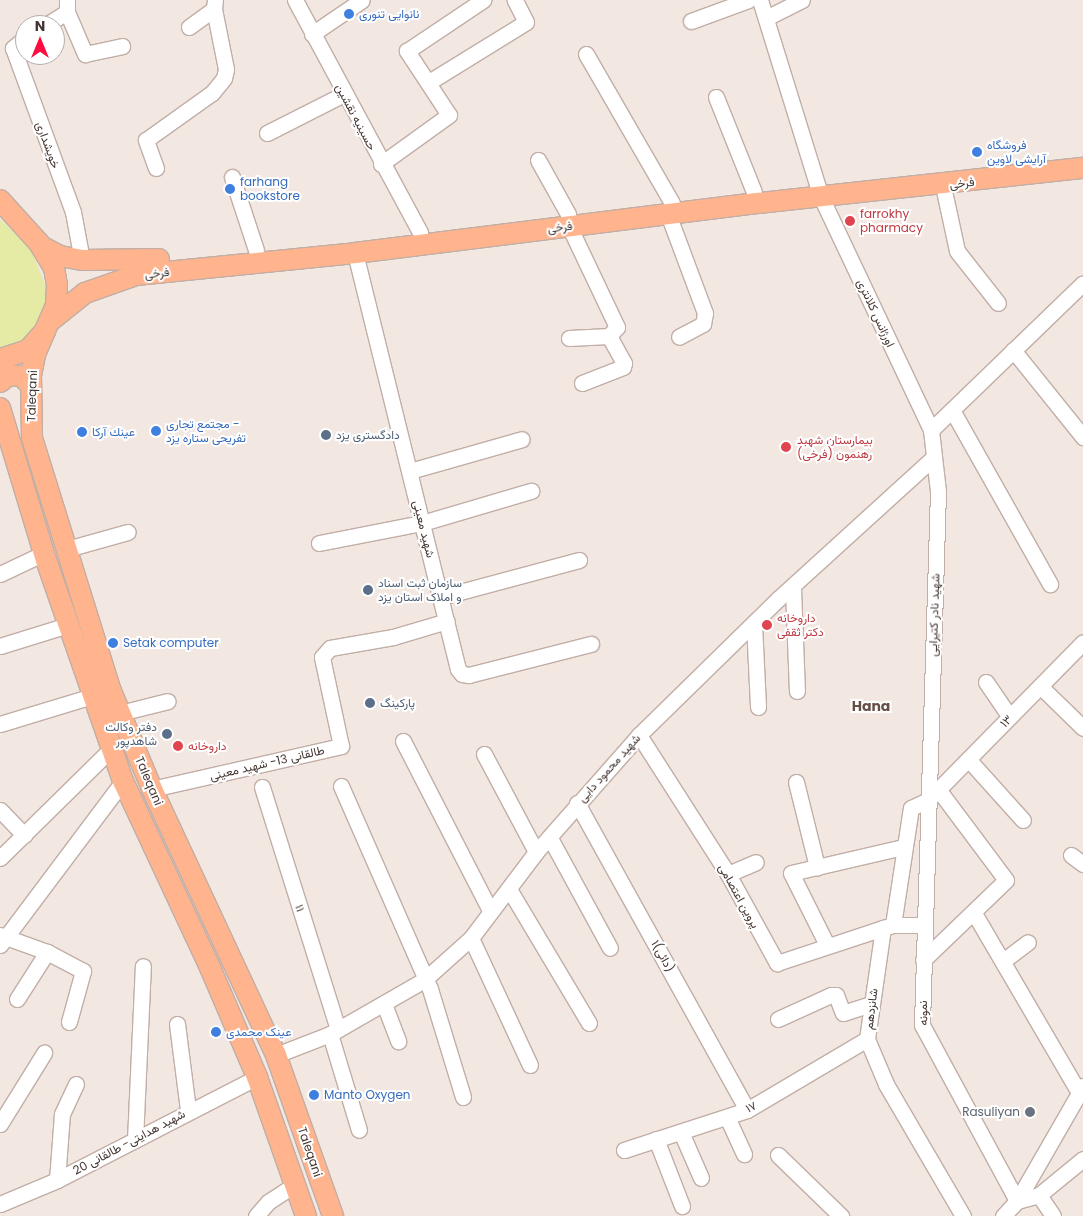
<!DOCTYPE html>
<html>
<head>
<meta charset="utf-8">
<style>
	body { margin:0 }
	#map { position:relative; width:1083px; height:1216px; overflow:hidden; background:#f2e7e1; font-family:Poppins,Vazirmatn,sans-serif }
	div>[style] { position:absolute }
	[style*='--x'] { left:calc(var(--x)*1px); top:calc(var(--y)*1px); width:calc(var(--w)*1px); rotate:calc(var(--a)*1deg) }
	.green>* { inset:0; background:#e5eba5 }
	.roads { filter:drop-shadow(1px 0 #c1aea6) drop-shadow(-1px 0 #c1aea6) drop-shadow(0 1px #c1aea6) drop-shadow(0 -1px #c1aea6) }
	.minor>* { height:15px; margin:-7.5px; padding:0 7.5px; transform-origin:7.5px; border-radius:7.5px; background:#fff }
	.major>* { height:20px; margin:-10px; padding:0 10px; transform-origin:10px; border-radius:10px; background:#ffb48d }
	.dots>* { width:14px; height:14px; translate:-50% -50%; box-sizing:border-box; border:2px solid #fff; border-radius:50% }
	span { translate:-50% -50%; white-space:nowrap; text-align:center; line-height:1.15; -webkit-text-stroke:4px #fff; paint-order:stroke }
	.shop-label { font-size:12px; color:#366cbe }
	.left { translate:0 -50%; text-align:left }
	.street-label { font-size:12px; color:#443632 }
	.health-label { font-size:12px; color:#be3a42 }
	.service-label { font-size:12px; color:#4e5e75 }
	.right { translate:-100% -50%; text-align:right }
	.worship-label { font-size:12px; color:#5b616d }
	.neighbourhood-label { font-size:14px; color:#674f48; font-weight:700 }
	.north { position:absolute; left:15px; top:15px; width:50px; height:50px; box-sizing:border-box; background:#fff; border:1px solid #b4afad; border-radius:50%; rotate:0deg; font-size:14px; font-weight:700; line-height:20px; text-align:center; color:#443632 }
	.north::after { content:''; display:block; margin:auto; width:18px; height:22px; background:#ff0b41; clip-path:polygon(50% 0,100% 100%,50% 72%,0 100%) }
</style>
</head>
<body>
<div id="map">
	<div class="green">
		<i style="clip-path:polygon(0 219px,31px 249px,46px 287px,47px 304px,43px 319px,21px 346px,0 353px)"></i>
	</div>
	<div class="roads">
		<div class="minor">
			<i style="--x:67;--y:0;--w:12;--a:90"></i>
			<i style="--x:67;--y:12;--w:46;--a:66.8"></i>
			<i style="--x:85;--y:54;--w:38;--a:-12"></i>
			<i style="--x:295;--y:0;--w:264;--a:61.7"></i>
			<i style="--x:760;--y:0;--w:206;--a:72.8"></i>
			<i style="--x:821;--y:197;--w:258;--a:64.7"></i>
			<i style="--x:931;--y:430;--w:61;--a:83.5"></i>
			<i style="--x:938;--y:491;--w:534;--a:91.72"></i>
			<i style="--x:922;--y:1025;--w:200;--a:61.6"></i>
			<i style="--x:766;--y:18;--w:40;--a:-26.6"></i>
			<i style="--x:691;--y:21;--w:61;--a:-20.2"></i>
			<i style="--x:46;--y:25;--w:25;--a:-32"></i>
			<i style="--x:189;--y:27;--w:31;--a:-36"></i>
			<i style="--x:312;--y:34;--w:60;--a:-34.2"></i>
			<i style="--x:25;--y:38;--w:16;--a:140"></i>
			<i style="--x:13;--y:48;--w:175;--a:69.9"></i>
			<i style="--x:73;--y:212;--w:49;--a:79.4"></i>
			<i style="--x:586;--y:54;--w:172;--a:60"></i>
			<i style="--x:429;--y:82;--w:114;--a:-31.7"></i>
			<i style="--x:526;--y:22;--w:25;--a:-117"></i>
			<i style="--x:716;--y:97;--w:102;--a:68.2"></i>
			<i style="--x:267;--y:133;--w:86;--a:-26.9"></i>
			<i style="--x:538;--y:160;--w:62;--a:60.9"></i>
			<i style="--x:381;--y:164;--w:84;--a:-35.8"></i>
			<i style="--x:449;--y:115;--w:77;--a:-123.3"></i>
			<i style="--x:407;--y:51;--w:92;--a:-33.9"></i>
			<i style="--x:156;--y:168;--w:30;--a:-110"></i>
			<i style="--x:146;--y:140;--w:81;--a:-35.5"></i>
			<i style="--x:212;--y:93;--w:19;--a:-51"></i>
			<i style="--x:224;--y:78;--w:9;--a:-77"></i>
			<i style="--x:226;--y:69;--w:61;--a:-101.3"></i>
			<i style="--x:214;--y:9;--w:9;--a:-84"></i>
			<i style="--x:232;--y:177;--w:77;--a:71.8"></i>
			<i style="--x:943;--y:186;--w:66;--a:77.8"></i>
			<i style="--x:957;--y:251;--w:66;--a:51.7"></i>
			<i style="--x:668;--y:214;--w:106;--a:69.5"></i>
			<i style="--x:705;--y:313;--w:11;--a:100"></i>
			<i style="--x:703;--y:324;--w:27;--a:152"></i>
			<i style="--x:569;--y:226;--w:112;--a:64.6"></i>
			<i style="--x:617;--y:327;--w:12;--a:132"></i>
			<i style="--x:609;--y:336;--w:31;--a:61"></i>
			<i style="--x:624;--y:363;--w:4;--a:104"></i>
			<i style="--x:623;--y:367;--w:44;--a:158.7"></i>
			<i style="--x:355;--y:253;--w:429;--a:76.1"></i>
			<i style="--x:458;--y:669;--w:6;--a:51"></i>
			<i style="--x:462;--y:674;--w:7;--a:8"></i>
			<i style="--x:469;--y:675;--w:126;--a:-14.3"></i>
			<i style="--x:569;--y:338;--w:40;--a:-2.9"></i>
			<i style="--x:1013;--y:350;--w:112;--a:51.2"></i>
			<i style="--x:952;--y:410;--w:200;--a:60.6"></i>
			<i style="--x:931;--y:430;--w:211;--a:-44"></i>
			<i style="--x:410;--y:471;--w:116;--a:-15.9"></i>
			<i style="--x:319;--y:543;--w:105;--a:-11"></i>
			<i style="--x:422;--y:523;--w:114;--a:-16.4"></i>
			<i style="--x:67;--y:549;--w:63;--a:-15.6"></i>
			<i style="--x:0;--y:574;--w:49;--a:-25.5"></i>
			<i style="--x:793;--y:588;--w:103;--a:87.8"></i>
			<i style="--x:441;--y:597;--w:143;--a:-15"></i>
			<i style="--x:754;--y:624;--w:83;--a:87.2"></i>
			<i style="--x:0;--y:646;--w:71;--a:-17.2"></i>
			<i style="--x:986;--y:682;--w:42;--a:55.6"></i>
			<i style="--x:1040;--y:686;--w:60;--a:44.3"></i>
			<i style="--x:120;--y:713;--w:49;--a:-14"></i>
			<i style="--x:0;--y:724;--w:96;--a:-16.9"></i>
			<i style="--x:639;--y:735;--w:165;--a:57.4"></i>
			<i style="--x:728;--y:874;--w:102;--a:61.2"></i>
			<i style="--x:777;--y:963;--w:112;--a:-18.3"></i>
			<i style="--x:403;--y:741;--w:190;--a:62.8"></i>
			<i style="--x:484;--y:754;--w:111;--a:62"></i>
			<i style="--x:968;--y:759;--w:82;--a:48"></i>
			<i style="--x:796;--y:782;--w:88;--a:76.1"></i>
			<i style="--x:341;--y:786;--w:222;--a:66.3"></i>
			<i style="--x:430;--y:989;--w:113;--a:73"></i>
			<i style="--x:262;--y:787;--w:254;--a:72.6"></i>
			<i style="--x:152;--y:789;--w:194;--a:-12.8"></i>
			<i style="--x:341;--y:746;--w:91;--a:-102.1"></i>
			<i style="--x:322;--y:657;--w:12;--a:-48"></i>
			<i style="--x:330;--y:648;--w:64;--a:-9.9"></i>
			<i style="--x:393;--y:637;--w:56;--a:-16.5"></i>
			<i style="--x:577;--y:803;--w:351;--a:61"></i>
			<i style="--x:0;--y:810;--w:35;--a:46"></i>
			<i style="--x:550;--y:838;--w:125;--a:61.4"></i>
			<i style="--x:1071;--y:855;--w:15;--a:37"></i>
			<i style="--x:0;--y:858;--w:156;--a:-44.5"></i>
			<i style="--x:728;--y:874;--w:30;--a:-23"></i>
			<i style="--x:509;--y:889;--w:156;--a:59.2"></i>
			<i style="--x:974;--y:913;--w:208;--a:59.7"></i>
			<i style="--x:893;--y:925;--w:31;--a:0"></i>
			<i style="--x:0;--y:935;--w:50;--a:19.9"></i>
			<i style="--x:47;--y:952;--w:41;--a:27.8"></i>
			<i style="--x:83;--y:971;--w:53;--a:105.4"></i>
			<i style="--x:471;--y:938;--w:140;--a:65.1"></i>
			<i style="--x:0;--y:945;--w:205;--a:-53.1"></i>
			<i style="--x:827;--y:945;--w:80;--a:-116.6"></i>
			<i style="--x:791;--y:873;--w:115;--a:-13.1"></i>
			<i style="--x:923;--y:960;--w:115;--a:-43.9"></i>
			<i style="--x:1006;--y:880;--w:114;--a:-126.8"></i>
			<i style="--x:1003;--y:961;--w:31;--a:-37"></i>
			<i style="--x:17;--y:999;--w:56;--a:-57.4"></i>
			<i style="--x:384;--y:1004;--w:40;--a:69"></i>
			<i style="--x:778;--y:1019;--w:58;--a:-24.4"></i>
			<i style="--x:831;--y:995;--w:5;--a:0"></i>
			<i style="--x:836;--y:995;--w:19;--a:69"></i>
			<i style="--x:843;--y:1013;--w:28;--a:-18"></i>
			<i style="--x:177;--y:1024;--w:87;--a:82.7"></i>
			<i style="--x:330;--y:1034;--w:100;--a:73.2"></i>
			<i style="--x:276;--y:1055;--w:58;--a:-21.3"></i>
			<i style="--x:330;--y:1034;--w:108;--a:-29.9"></i>
			<i style="--x:424;--y:980;--w:63;--a:-41.8"></i>
			<i style="--x:471;--y:938;--w:108;--a:-52.9"></i>
			<i style="--x:536;--y:852;--w:156;--a:-48.6"></i>
			<i style="--x:639;--y:735;--w:194;--a:-44.4"></i>
			<i style="--x:778;--y:599;--w:210;--a:-42.3"></i>
			<i style="--x:727;--y:1117;--w:41;--a:65.3"></i>
			<i style="--x:0;--y:1124;--w:84;--a:-58.2"></i>
			<i style="--x:681;--y:1132;--w:50;--a:66.5"></i>
			<i style="--x:656;--y:1139;--w:72;--a:68.8"></i>
			<i style="--x:135;--y:1140;--w:174;--a:-87.4"></i>
			<i style="--x:624;--y:1150;--w:129;--a:-18"></i>
			<i style="--x:747;--y:1110;--w:139;--a:-30.6"></i>
			<i style="--x:778;--y:1155;--w:88;--a:44.1"></i>
			<i style="--x:57;--y:1180;--w:66;--a:-85.7"></i>
			<i style="--x:62;--y:1114;--w:33;--a:-65"></i>
			<i style="--x:1039;--y:1195;--w:25;--a:56"></i>
			<i style="--x:1017;--y:1201;--w:23;--a:-15"></i>
			<i style="--x:1039;--y:1195;--w:57;--a:-39.3"></i>
			<i style="--x:0;--y:1204;--w:62;--a:-22.8"></i>
			<i style="--x:57;--y:1180;--w:225;--a:-27.2"></i>
			<i style="--x:256;--y:1216;--w:18;--a:-49"></i>
			<i style="--x:268;--y:1202;--w:33;--a:-33"></i>
			<i style="--x:963;--y:1216;--w:153;--a:-120.3"></i>
			<i style="--x:886;--y:1084;--w:49;--a:-112.9"></i>
			<i style="--x:867;--y:1039;--w:112;--a:-81.8"></i>
			<i style="--x:883;--y:928;--w:10;--a:-17"></i>
			<i style="--x:893;--y:925;--w:118;--a:-81.3"></i>
			<i style="--x:911;--y:808;--w:19;--a:-25"></i>
			<i style="--x:928;--y:800;--w:221;--a:-45.5"></i>
			<i style="--x:1003;--y:1216;--w:21;--a:-47"></i>
			<i style="--x:1017;--y:1201;--w:133;--a:-60.1"></i>
		</div>
		<div class="major">
			<i style="--x:0;--y:200;--w:58;--a:47.8"></i>
			<i style="--x:39;--y:243;--w:29;--a:59"></i>
			<i style="--x:54;--y:268;--w:17;--a:80"></i>
			<i style="--x:57;--y:285;--w:20;--a:93"></i>
			<i style="--x:56;--y:305;--w:28;--a:113"></i>
			<i style="--x:45;--y:331;--w:25;--a:132"></i>
			<i style="--x:28;--y:350;--w:29;--a:162"></i>
			<i style="--x:41;--y:246;--w:21;--a:28"></i>
			<i style="--x:60;--y:256;--w:22;--a:10"></i>
			<i style="--x:82;--y:260;--w:77;--a:-0.7"></i>
			<i style="--x:49;--y:322;--w:46;--a:-38.9"></i>
			<i style="--x:85;--y:293;--w:54;--a:-19.4"></i>
			<i style="--x:136;--y:275;--w:220;--a:-5.7"></i>
			<i style="--x:355;--y:253;--w:407;--a:-7.1"></i>
			<i style="--x:759;--y:203;--w:326;--a:-6.2"></i>
			<i style="--x:45;--y:331;--w:26;--a:113"></i>
			<i style="--x:35;--y:355;--w:21;--a:101"></i>
			<i style="--x:31;--y:376;--w:62;--a:89.1"></i>
			<i style="--x:32;--y:438;--w:265;--a:72.7"></i>
			<i style="--x:111;--y:691;--w:106;--a:67.3"></i>
			<i style="--x:152;--y:789;--w:293;--a:65"></i>
			<i style="--x:276;--y:1055;--w:171;--a:70.5"></i>
			<i style="--x:0;--y:382;--w:11;--a:-38"></i>
			<i style="--x:9;--y:375;--w:13;--a:4"></i>
			<i style="--x:22;--y:376;--w:13;--a:48"></i>
			<i style="--x:0;--y:408;--w:159;--a:73.2"></i>
			<i style="--x:46;--y:560;--w:234;--a:70.8"></i>
			<i style="--x:123;--y:781;--w:208;--a:65"></i>
			<i style="--x:211;--y:970;--w:116;--a:66.7"></i>
			<i style="--x:257;--y:1077;--w:147;--a:70.6"></i>
		</div>
	</div>
	<div class="dots">
		<i style="left:349px;top:14px;background:#3f7fe0"></i>
		<i style="left:977px;top:152px;background:#3f7fe0"></i>
		<i style="left:230px;top:189px;background:#3f7fe0"></i>
		<i style="left:850px;top:221px;background:#e0444e"></i>
		<i style="left:156px;top:431px;background:#3f7fe0"></i>
		<i style="left:82px;top:432px;background:#3f7fe0"></i>
		<i style="left:326px;top:435px;background:#5c6f8a"></i>
		<i style="left:786px;top:447px;background:#e0444e"></i>
		<i style="left:368px;top:590px;background:#5c6f8a"></i>
		<i style="left:767px;top:625px;background:#e0444e"></i>
		<i style="left:113px;top:643px;background:#3f7fe0"></i>
		<i style="left:370px;top:703px;background:#5c6f8a"></i>
		<i style="left:167px;top:734px;background:#5c6f8a"></i>
		<i style="left:178px;top:746px;background:#e0444e"></i>
		<i style="left:216px;top:1032px;background:#3f7fe0"></i>
		<i style="left:314px;top:1095px;background:#3f7fe0"></i>
		<i style="left:1030px;top:1112px;background:#6b7280"></i>
	</div>
	<div class="shop-label">
		<span class="left" style="left:359px;top:14px">نانوایی تنوری</span>
		<span class="left" style="left:987px;top:152px">فروشگاه<br>آرایشی لاوین</span>
		<span class="left" style="left:240px;top:189px">farhang<br>bookstore</span>
		<span class="left" style="left:166px;top:431px">مجتمع تجاری -<br>تفریحی ستاره یزد</span>
		<span class="left" style="left:92px;top:432px">عينك آركا</span>
		<span class="left" style="left:123px;top:643px">Setak computer</span>
		<span class="left" style="left:226px;top:1032px">عینک محمدی</span>
		<span class="left" style="left:324px;top:1095px">Manto Oxygen</span>
	</div>
	<div class="street-label">
		<span style="left:356px;top:117px;rotate:62deg">حسینیه نقشین</span>
		<span style="left:48px;top:145px;rotate:70deg">خویشداری</span>
		<span style="left:962px;top:183px;rotate:-7deg">فرخی</span>
		<span style="left:560px;top:227px;rotate:-7deg">فرخی</span>
		<span style="left:157px;top:273px;rotate:-6deg">فرخی</span>
		<span style="left:876px;top:313px;rotate:65deg">اورژانس کلانتری</span>
		<span style="left:32px;top:396px;rotate:-88deg">Taleqani</span>
		<span style="left:424px;top:529px;rotate:76deg">شهید معینی</span>
		<span style="left:934px;top:615px;rotate:-88deg">شهید نادر کتیرایی</span>
		<span style="left:1006px;top:721px;rotate:-46deg">۱۳</span>
		<span style="left:267px;top:763px;rotate:-13deg">طالقانی 13- شهید معینی</span>
		<span style="left:609px;top:768px;rotate:-48deg">شهید محمود دایی</span>
		<span style="left:149px;top:781px;rotate:67deg">Taleqani</span>
		<span style="left:739px;top:896px;rotate:61deg">پروین اعتصامی</span>
		<span style="left:300px;top:908px;rotate:72deg">۱۱</span>
		<span style="left:663px;top:956px;rotate:61deg">۱(دائی)</span>
		<span style="left:871px;top:1009px;rotate:-83deg">شانزدهم</span>
		<span style="left:923px;top:1013px;rotate:-91deg">نمونه</span>
		<span style="left:751px;top:1107px;rotate:-27deg">۱۷</span>
		<span style="left:129px;top:1142px;rotate:-28deg">شهید هدایتی- طالقانی 20</span>
		<span style="left:310px;top:1152px;rotate:71deg">Taleqani</span>
	</div>
	<div class="health-label">
		<span class="left" style="left:860px;top:221px">farrokhy<br>pharmacy</span>
		<span class="left" style="left:797px;top:447px">بیمارستان شهید<br>رهنمون (فرخی)</span>
		<span class="left" style="left:777px;top:625px">داروخانه<br>دکتر ثقفی</span>
		<span class="left" style="left:188px;top:746px">داروخانه</span>
	</div>
	<div class="service-label">
		<span class="left" style="left:336px;top:435px">دادگستری یزد</span>
		<span class="left" style="left:378px;top:590px">سازمان ثبت اسناد<br>و املاک استان یزد</span>
		<span class="left" style="left:380px;top:703px">پارکینگ</span>
		<span class="right" style="left:157px;top:734px">دفتر وکالت<br>شاهدپور</span>
	</div>
	<div class="worship-label">
		<span class="right" style="left:1020px;top:1112px">Rasuliyan</span>
	</div>
	<div class="neighbourhood-label">
		<span style="left:871px;top:706px">Hana</span>
	</div>
	<div class="north">N</div>
</div>
</body>
</html>
